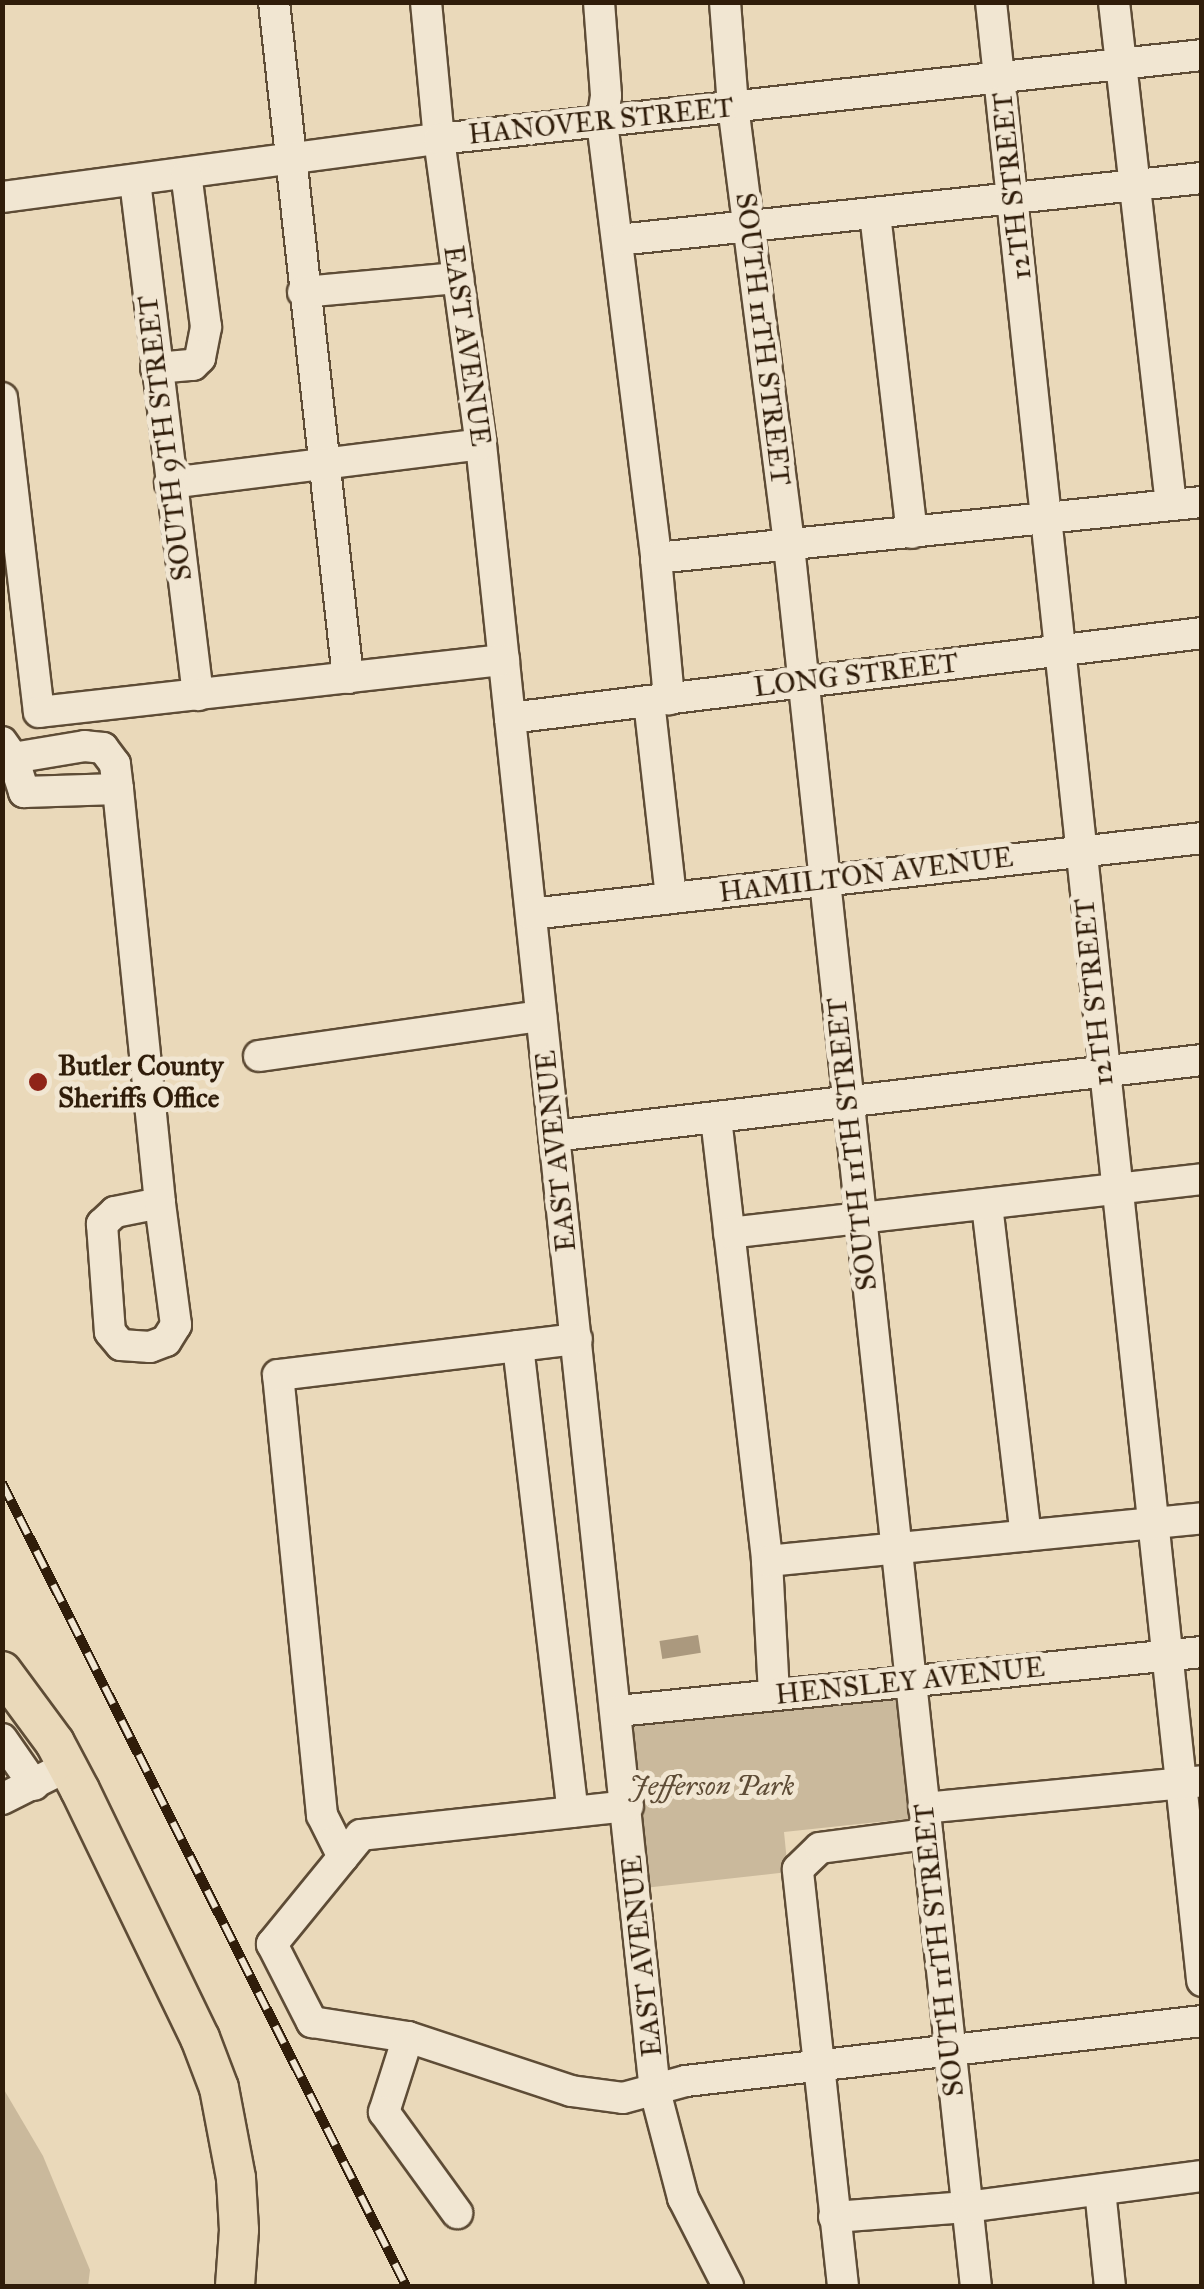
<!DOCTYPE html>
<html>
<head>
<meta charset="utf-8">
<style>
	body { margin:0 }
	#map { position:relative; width:1204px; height:2289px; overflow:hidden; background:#ead9ba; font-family:"IM FELL Great Primer",serif }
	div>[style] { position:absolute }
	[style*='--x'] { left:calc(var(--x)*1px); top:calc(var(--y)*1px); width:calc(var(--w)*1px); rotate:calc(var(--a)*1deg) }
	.green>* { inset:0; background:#cab99c }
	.water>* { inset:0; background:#ab997e; transform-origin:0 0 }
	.roads { filter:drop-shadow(2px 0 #5e4c36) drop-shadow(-2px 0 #5e4c36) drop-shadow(0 2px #5e4c36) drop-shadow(0 -2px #5e4c36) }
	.minor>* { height:30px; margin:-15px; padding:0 15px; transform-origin:15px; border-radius:15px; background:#f1e6d2 }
	.major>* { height:38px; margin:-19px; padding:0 19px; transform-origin:19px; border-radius:19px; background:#ead9ba }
	.rail>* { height:10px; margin-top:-5px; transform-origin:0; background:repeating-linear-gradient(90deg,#f1e6d2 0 19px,#301d0a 0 38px); box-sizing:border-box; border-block:2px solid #301d0a }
	.dots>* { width:28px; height:28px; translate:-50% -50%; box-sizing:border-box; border:5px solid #f1e6d2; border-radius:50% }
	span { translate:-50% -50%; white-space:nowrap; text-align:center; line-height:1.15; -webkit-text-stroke:10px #f1e6d2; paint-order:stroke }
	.street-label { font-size:28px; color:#301d0a }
	.poi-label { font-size:28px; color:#301d0a; font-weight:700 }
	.left { translate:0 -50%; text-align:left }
	.park-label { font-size:28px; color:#5e4c36; font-style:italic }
	.frame { position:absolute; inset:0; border:5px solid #301d0a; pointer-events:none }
</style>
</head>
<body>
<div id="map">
	<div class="green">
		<i style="clip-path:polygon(910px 1679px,925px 1817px,784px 1832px,788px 1872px,635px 1889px,618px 1711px)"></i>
		<i style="clip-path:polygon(3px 2088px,43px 2156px,90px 2270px,88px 2286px,3px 2286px)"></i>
	</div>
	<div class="water">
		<i style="left:698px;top:1635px;width:18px;height:39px;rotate:81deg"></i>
	</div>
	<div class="roads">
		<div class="minor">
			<i style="--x:274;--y:2;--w:680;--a:83.75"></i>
			<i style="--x:426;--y:2;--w:138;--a:84.6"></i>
			<i style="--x:439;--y:139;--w:308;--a:82.2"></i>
			<i style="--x:481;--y:444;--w:1656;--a:83.97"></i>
			<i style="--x:655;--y:2091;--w:111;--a:75.3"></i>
			<i style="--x:683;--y:2198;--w:99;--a:62.9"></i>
			<i style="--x:599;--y:2;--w:94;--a:85.7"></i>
			<i style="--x:606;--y:96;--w:26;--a:99"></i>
			<i style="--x:602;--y:122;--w:439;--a:82.9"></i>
			<i style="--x:656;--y:558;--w:142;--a:84.7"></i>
			<i style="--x:725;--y:2;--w:104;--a:85.6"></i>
			<i style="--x:733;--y:106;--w:444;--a:82.7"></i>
			<i style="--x:789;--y:546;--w:1750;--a:83.87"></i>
			<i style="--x:991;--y:2;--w:1990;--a:83.91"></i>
			<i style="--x:1114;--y:2;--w:506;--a:83.53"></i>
			<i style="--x:135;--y:181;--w:518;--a:83.01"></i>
			<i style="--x:2;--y:197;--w:441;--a:-7.6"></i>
			<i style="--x:439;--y:139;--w:768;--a:-6.28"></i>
			<i style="--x:875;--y:214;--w:321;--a:83.4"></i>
			<i style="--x:618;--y:240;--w:587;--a:-6.06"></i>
			<i style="--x:303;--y:292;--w:156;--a:-5.2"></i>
			<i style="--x:156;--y:368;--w:37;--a:-5"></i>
			<i style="--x:193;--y:365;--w:10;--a:-45"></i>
			<i style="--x:200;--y:358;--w:32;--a:-79"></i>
			<i style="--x:206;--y:327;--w:154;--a:-97.4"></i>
			<i style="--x:2;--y:398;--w:316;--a:83.3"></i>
			<i style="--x:39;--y:712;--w:468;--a:-6.4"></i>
			<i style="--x:170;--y:483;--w:313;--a:-7.1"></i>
			<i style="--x:656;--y:558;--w:549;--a:-5.86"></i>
			<i style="--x:649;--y:701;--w:198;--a:83.6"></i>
			<i style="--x:510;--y:718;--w:697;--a:-7"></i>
			<i style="--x:2;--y:742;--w:19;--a:55"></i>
			<i style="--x:13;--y:758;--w:36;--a:72"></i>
			<i style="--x:24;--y:792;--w:94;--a:-1.8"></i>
			<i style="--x:118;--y:789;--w:25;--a:-97"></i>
			<i style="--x:115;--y:764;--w:20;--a:-127"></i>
			<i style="--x:103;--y:748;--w:18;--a:-174"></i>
			<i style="--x:85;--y:746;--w:73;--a:170.5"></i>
			<i style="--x:118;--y:789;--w:416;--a:84.2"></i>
			<i style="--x:160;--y:1203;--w:46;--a:168.7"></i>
			<i style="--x:115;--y:1212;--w:18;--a:137"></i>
			<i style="--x:102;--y:1224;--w:108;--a:85.8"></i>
			<i style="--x:110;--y:1332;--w:17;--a:50"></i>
			<i style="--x:121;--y:1345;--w:29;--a:4"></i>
			<i style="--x:150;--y:1347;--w:17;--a:-21"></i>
			<i style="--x:166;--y:1341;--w:19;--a:-58"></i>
			<i style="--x:176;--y:1325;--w:123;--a:-97.5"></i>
			<i style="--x:531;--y:914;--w:675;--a:-6.46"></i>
			<i style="--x:259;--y:1056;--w:285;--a:-8.1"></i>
			<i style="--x:716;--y:1118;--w:446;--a:83.4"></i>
			<i style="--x:767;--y:1561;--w:133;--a:87"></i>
			<i style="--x:554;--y:1136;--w:652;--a:-6.69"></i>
			<i style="--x:987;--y:1205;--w:333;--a:83.3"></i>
			<i style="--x:729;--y:1233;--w:476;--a:-6.5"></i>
			<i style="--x:518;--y:1346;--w:469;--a:83.3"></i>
			<i style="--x:767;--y:1561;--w:437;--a:-5.6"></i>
			<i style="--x:618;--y:1711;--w:587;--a:-5.77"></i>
			<i style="--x:2;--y:1739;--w:56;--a:55.2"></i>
			<i style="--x:2;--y:1799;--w:74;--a:-26.6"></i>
			<i style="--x:628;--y:1806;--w:269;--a:173.8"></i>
			<i style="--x:361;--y:1835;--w:141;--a:129.2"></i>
			<i style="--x:272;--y:1944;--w:88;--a:62.9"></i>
			<i style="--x:312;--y:2022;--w:97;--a:8.9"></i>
			<i style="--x:408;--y:2037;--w:172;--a:18.3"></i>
			<i style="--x:571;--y:2091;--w:52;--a:7.7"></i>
			<i style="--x:623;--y:2098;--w:65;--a:-15.1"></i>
			<i style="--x:686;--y:2081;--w:519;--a:-6.63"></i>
			<i style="--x:924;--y:1808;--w:279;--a:-5.5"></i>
			<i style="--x:343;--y:1857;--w:47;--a:-116.6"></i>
			<i style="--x:322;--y:1815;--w:442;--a:-95.7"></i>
			<i style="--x:278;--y:1375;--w:301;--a:-6.9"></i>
			<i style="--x:408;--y:2037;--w:79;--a:107.7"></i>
			<i style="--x:384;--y:2112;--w:125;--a:54.1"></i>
			<i style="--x:1100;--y:2190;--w:97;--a:84.1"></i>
			<i style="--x:834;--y:2217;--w:133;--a:-4.3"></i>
			<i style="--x:967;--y:2207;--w:237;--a:-7.5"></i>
			<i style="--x:843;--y:2286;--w:419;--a:-96.2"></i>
			<i style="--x:798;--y:1869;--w:30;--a:-44"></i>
			<i style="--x:820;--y:1848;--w:108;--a:-7.5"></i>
		</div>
		<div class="major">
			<i style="--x:2;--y:1671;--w:89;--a:53.6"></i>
			<i style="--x:55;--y:1743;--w:53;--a:62"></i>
			<i style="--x:80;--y:1790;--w:276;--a:64.2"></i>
			<i style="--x:200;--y:2038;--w:53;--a:69.2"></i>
			<i style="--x:219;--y:2088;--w:92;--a:79.3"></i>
			<i style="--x:236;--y:2178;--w:52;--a:86.7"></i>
			<i style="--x:239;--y:2230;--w:56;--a:94.1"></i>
		</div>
	</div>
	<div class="rail">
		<i style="--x:2;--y:1483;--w:899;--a:63.29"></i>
	</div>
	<div class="dots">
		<i style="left:38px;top:1082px;background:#8f2418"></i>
	</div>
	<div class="street-label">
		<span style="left:601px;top:121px;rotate:-6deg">HANOVER STREET</span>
		<span style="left:1012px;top:186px;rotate:-96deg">12TH STREET</span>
		<span style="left:763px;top:339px;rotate:83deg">SOUTH 11TH STREET</span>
		<span style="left:467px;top:346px;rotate:82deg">EAST AVENUE</span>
		<span style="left:165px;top:438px;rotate:-97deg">SOUTH 9TH STREET</span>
		<span style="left:856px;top:675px;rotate:-7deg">LONG STREET</span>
		<span style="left:866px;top:875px;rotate:-7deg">HAMILTON AVENUE</span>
		<span style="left:1094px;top:992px;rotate:-96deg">12TH STREET</span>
		<span style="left:852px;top:1144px;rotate:-96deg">SOUTH 11TH STREET</span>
		<span style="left:556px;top:1151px;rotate:-96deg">EAST AVENUE</span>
		<span style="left:910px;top:1681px;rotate:-6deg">HENSLEY AVENUE</span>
		<span style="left:939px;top:1950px;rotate:-96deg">SOUTH 11TH STREET</span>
		<span style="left:642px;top:1956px;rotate:-96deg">EAST AVENUE</span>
	</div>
	<div class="poi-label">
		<span class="left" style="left:58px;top:1082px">Butler County<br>Sheriffs Office</span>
	</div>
	<div class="park-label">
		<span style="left:712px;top:1786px">Jefferson Park</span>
	</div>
	<div class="frame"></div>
</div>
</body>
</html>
